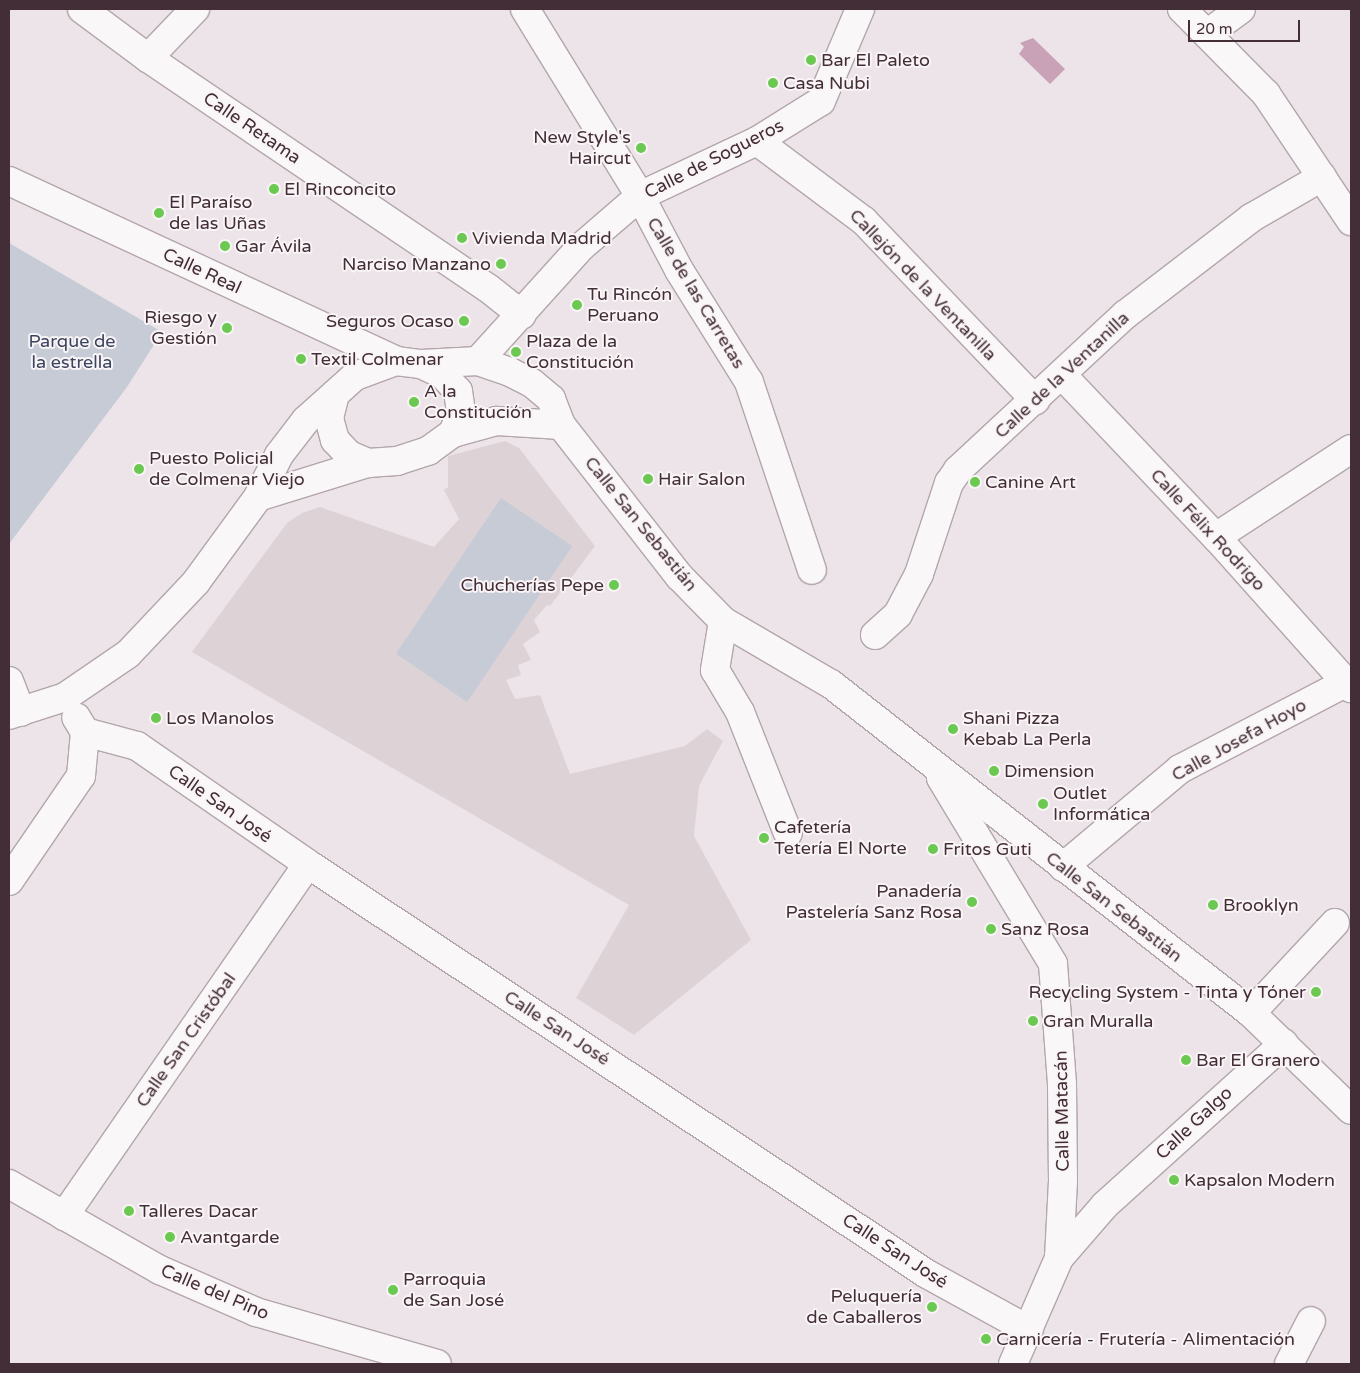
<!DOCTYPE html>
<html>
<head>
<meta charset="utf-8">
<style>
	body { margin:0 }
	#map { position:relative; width:1360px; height:1373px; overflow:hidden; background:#ece4e8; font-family:"Varela Round",sans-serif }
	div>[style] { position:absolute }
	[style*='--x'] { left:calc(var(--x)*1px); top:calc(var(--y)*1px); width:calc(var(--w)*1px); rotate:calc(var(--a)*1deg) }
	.built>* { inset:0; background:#ddd3d7 }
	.green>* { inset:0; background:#c6cbd5; transform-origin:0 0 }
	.water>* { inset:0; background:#c9a2b7 }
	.roads { filter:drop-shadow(1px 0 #b3a6ab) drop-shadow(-1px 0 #b3a6ab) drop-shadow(0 1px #b3a6ab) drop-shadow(0 -1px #b3a6ab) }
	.minor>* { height:28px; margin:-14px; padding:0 14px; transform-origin:14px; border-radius:14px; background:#faf7f8 }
	.dots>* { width:14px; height:14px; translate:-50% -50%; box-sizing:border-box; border:2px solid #f9f4f6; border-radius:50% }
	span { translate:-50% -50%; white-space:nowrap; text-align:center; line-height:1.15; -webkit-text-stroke:4px #f9f4f6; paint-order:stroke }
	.poi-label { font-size:18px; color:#432d36 }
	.left { translate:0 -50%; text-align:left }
	.right { translate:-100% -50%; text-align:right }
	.street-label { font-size:18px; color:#432d36 }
	.park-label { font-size:18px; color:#3a445f }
	.frame { position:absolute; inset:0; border:10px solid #432d36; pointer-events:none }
	.scale { position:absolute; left:1188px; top:20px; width:112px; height:22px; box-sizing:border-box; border:2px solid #432d36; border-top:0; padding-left:6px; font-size:15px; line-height:18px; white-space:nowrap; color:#432d36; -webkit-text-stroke:4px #f9f4f6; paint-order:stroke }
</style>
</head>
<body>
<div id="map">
	<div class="built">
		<i style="clip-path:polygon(505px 441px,519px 448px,595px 546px,550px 606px,547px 605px,534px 620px,540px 632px,523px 644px,531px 660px,518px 665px,521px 675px,506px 680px,515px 699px,540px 695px,570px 774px,685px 746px,707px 729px,723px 741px,699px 786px,694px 836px,751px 940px,634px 1035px,576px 998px,629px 905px,192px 652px,287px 523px,302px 513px,320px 507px,434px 547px,459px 519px,444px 490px,448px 487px,448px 456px)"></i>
	</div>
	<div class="green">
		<i style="clip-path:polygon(9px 243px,162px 332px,127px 387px,9px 544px)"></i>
		<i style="left:501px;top:498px;width:86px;height:188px;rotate:34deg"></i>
	</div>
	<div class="water">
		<i style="clip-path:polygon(1033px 38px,1065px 69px,1050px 84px,1019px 54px,1024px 47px,1020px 43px)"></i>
	</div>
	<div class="roads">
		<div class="minor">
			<i style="--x:82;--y:9;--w:82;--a:36.6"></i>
			<i style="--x:148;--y:58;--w:410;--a:34.1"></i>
			<i style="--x:488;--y:288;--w:43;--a:38.5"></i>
			<i style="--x:525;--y:9;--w:220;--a:58.4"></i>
			<i style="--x:640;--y:196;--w:84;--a:62.2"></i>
			<i style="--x:679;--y:270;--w:132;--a:58"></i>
			<i style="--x:749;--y:382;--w:198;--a:71.5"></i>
			<i style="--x:1182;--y:9;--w:120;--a:45.3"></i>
			<i style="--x:1266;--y:94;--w:153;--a:56.2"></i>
			<i style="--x:1207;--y:34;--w:42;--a:-36.3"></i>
			<i style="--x:148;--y:58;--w:68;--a:-46.2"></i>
			<i style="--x:757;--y:141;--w:134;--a:36.8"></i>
			<i style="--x:864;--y:221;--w:248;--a:46.3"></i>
			<i style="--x:9;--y:181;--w:427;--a:24.9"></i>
			<i style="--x:478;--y:361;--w:154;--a:-47.9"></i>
			<i style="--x:581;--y:247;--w:78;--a:-40.8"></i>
			<i style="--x:640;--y:196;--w:129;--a:-25.2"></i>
			<i style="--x:757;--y:141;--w:75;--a:-32"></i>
			<i style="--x:821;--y:101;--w:100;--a:-67"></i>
			<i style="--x:421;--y:364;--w:23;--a:25"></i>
			<i style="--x:442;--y:374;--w:23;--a:47"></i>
			<i style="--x:458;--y:391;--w:22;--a:82"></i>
			<i style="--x:461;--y:413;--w:22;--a:112"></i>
			<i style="--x:1062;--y:375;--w:224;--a:46.5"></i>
			<i style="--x:1216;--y:537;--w:203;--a:48.2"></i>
			<i style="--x:335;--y:394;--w:25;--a:104"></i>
			<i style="--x:329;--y:418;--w:23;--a:75"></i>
			<i style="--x:335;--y:440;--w:21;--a:47"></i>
			<i style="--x:349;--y:455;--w:21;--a:23"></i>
			<i style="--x:368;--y:463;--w:29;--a:-4"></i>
			<i style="--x:397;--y:461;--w:33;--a:-18"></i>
			<i style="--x:428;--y:451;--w:31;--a:-36"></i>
			<i style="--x:453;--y:433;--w:45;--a:-15.6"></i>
			<i style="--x:496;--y:421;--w:65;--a:3.5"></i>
			<i style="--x:258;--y:497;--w:115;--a:-17.2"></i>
			<i style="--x:1216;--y:537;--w:161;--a:-33.1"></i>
			<i style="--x:723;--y:621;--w:50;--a:99.3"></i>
			<i style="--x:715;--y:670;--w:49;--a:59.2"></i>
			<i style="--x:740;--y:712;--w:130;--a:68.4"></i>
			<i style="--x:875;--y:635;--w:31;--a:-42"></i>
			<i style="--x:898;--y:614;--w:45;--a:-62.3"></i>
			<i style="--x:919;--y:574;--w:96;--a:-71.8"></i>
			<i style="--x:949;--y:483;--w:16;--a:-55"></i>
			<i style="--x:958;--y:470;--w:229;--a:-42.9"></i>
			<i style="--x:1126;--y:314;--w:158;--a:-37.5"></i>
			<i style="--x:1251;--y:218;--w:82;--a:-30"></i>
			<i style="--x:9;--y:681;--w:33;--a:69"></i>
			<i style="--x:9;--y:715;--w:59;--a:-17.8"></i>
			<i style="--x:65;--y:697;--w:76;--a:-34.3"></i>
			<i style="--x:128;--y:654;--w:99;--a:-46.6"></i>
			<i style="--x:196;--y:582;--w:105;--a:-53.9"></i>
			<i style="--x:258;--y:497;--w:47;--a:-63.4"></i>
			<i style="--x:279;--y:455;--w:44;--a:-52.4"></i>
			<i style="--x:306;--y:420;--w:66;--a:-41.9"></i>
			<i style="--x:355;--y:376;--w:44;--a:-20.1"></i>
			<i style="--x:396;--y:361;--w:25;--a:7"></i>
			<i style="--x:421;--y:364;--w:57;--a:-3"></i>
			<i style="--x:478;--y:361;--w:34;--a:19"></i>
			<i style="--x:510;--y:372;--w:25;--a:27"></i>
			<i style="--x:532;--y:383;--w:25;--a:40"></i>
			<i style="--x:551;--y:399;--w:28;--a:69"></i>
			<i style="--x:561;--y:425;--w:192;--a:52"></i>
			<i style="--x:679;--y:576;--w:63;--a:45.6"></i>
			<i style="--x:723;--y:621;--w:125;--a:30.3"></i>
			<i style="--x:831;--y:684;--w:534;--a:38.07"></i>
			<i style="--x:1251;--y:1013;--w:139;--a:44.1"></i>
			<i style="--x:85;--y:732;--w:54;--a:15.1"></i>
			<i style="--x:137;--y:746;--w:208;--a:34.6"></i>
			<i style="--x:308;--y:864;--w:742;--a:33.52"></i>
			<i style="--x:927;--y:1274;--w:116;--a:28.8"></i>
			<i style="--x:941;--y:778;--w:217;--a:58.9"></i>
			<i style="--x:1053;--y:964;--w:121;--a:85.7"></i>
			<i style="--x:1062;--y:1085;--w:96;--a:89.4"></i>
			<i style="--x:1063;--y:1181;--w:77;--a:93"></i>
			<i style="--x:1063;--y:867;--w:153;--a:-39.9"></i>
			<i style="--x:1180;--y:769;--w:193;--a:-27.5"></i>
			<i style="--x:9;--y:881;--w:127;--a:-55.6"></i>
			<i style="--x:81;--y:776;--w:44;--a:-84.8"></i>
			<i style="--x:85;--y:732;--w:17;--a:-121"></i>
			<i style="--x:1251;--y:1013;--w:123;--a:-47"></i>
			<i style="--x:9;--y:1184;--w:174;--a:29.7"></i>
			<i style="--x:160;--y:1270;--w:105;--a:23.6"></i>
			<i style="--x:256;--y:1312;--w:188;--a:16"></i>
			<i style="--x:64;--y:1216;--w:428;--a:-55.3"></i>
			<i style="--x:1013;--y:1364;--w:116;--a:-66.5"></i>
			<i style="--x:1059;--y:1258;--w:70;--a:-49"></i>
			<i style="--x:1105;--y:1205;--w:241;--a:-42.1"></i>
			<i style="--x:1289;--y:1364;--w:48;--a:-62.9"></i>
		</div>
	</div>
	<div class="dots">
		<i style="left:811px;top:60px;background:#6bc951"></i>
		<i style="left:773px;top:83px;background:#6bc951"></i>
		<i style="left:641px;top:148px;background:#6bc951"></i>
		<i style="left:274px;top:189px;background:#6bc951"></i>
		<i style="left:159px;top:213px;background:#6bc951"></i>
		<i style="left:462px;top:238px;background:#6bc951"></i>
		<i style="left:225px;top:246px;background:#6bc951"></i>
		<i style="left:501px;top:264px;background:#6bc951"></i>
		<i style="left:577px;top:305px;background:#6bc951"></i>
		<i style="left:464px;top:321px;background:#6bc951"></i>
		<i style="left:227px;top:328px;background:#6bc951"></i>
		<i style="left:516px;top:352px;background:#6bc951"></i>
		<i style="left:301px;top:359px;background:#6bc951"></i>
		<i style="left:414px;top:402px;background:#6bc951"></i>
		<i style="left:139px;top:469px;background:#6bc951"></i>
		<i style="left:648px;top:479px;background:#6bc951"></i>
		<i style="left:975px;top:482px;background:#6bc951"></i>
		<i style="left:614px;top:585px;background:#6bc951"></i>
		<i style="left:156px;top:718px;background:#6bc951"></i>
		<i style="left:953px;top:729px;background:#6bc951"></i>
		<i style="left:994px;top:771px;background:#6bc951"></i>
		<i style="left:1043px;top:804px;background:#6bc951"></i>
		<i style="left:764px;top:838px;background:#6bc951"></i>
		<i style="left:933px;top:849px;background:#6bc951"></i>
		<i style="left:972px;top:902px;background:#6bc951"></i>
		<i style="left:1213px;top:905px;background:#6bc951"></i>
		<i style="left:991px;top:929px;background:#6bc951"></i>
		<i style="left:1316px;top:992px;background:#6bc951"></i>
		<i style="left:1033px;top:1021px;background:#6bc951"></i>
		<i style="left:1186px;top:1060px;background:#6bc951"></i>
		<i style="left:1174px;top:1180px;background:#6bc951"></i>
		<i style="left:129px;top:1211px;background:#6bc951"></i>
		<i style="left:170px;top:1237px;background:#6bc951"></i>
		<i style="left:393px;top:1290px;background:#6bc951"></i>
		<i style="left:932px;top:1307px;background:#6bc951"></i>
		<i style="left:986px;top:1339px;background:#6bc951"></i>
	</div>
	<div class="poi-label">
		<span class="left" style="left:821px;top:60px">Bar El Paleto</span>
		<span class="left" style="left:783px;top:83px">Casa Nubi</span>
		<span class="right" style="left:631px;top:148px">New Style's<br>Haircut</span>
		<span class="left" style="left:284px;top:189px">El Rinconcito</span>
		<span class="left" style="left:169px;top:213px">El Paraíso<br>de las Uñas</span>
		<span class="left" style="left:472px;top:238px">Vivienda Madrid</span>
		<span class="left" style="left:235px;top:246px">Gar Ávila</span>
		<span class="right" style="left:491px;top:264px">Narciso Manzano</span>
		<span class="left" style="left:587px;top:305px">Tu Rincón<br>Peruano</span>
		<span class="right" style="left:217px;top:328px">Riesgo y<br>Gestión</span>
		<span class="right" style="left:454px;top:321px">Seguros Ocaso</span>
		<span class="left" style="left:526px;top:352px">Plaza de la<br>Constitución</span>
		<span class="left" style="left:311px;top:359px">Textil Colmenar</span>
		<span class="left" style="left:424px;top:402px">A la<br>Constitución</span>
		<span class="left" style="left:149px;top:469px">Puesto Policial<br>de Colmenar Viejo</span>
		<span class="left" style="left:658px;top:479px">Hair Salon</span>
		<span class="left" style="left:985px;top:482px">Canine Art</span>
		<span class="right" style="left:604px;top:585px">Chucherías Pepe</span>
		<span class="left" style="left:166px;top:718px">Los Manolos</span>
		<span class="left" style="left:963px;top:729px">Shani Pizza<br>Kebab La Perla</span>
		<span class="left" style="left:1004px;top:771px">Dimension</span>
		<span class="left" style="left:1053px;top:804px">Outlet<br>Informática</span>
		<span class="left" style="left:774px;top:838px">Cafetería<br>Tetería El Norte</span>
		<span class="left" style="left:943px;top:849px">Fritos Guti</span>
		<span class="right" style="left:962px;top:902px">Panadería<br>Pastelería Sanz Rosa</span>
		<span class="left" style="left:1223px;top:905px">Brooklyn</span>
		<span class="left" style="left:1001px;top:929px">Sanz Rosa</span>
		<span class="right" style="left:1306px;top:992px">Recycling System - Tinta y Tóner</span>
		<span class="left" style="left:1043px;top:1021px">Gran Muralla</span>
		<span class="left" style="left:1196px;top:1060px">Bar El Granero</span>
		<span class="left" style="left:1184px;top:1180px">Kapsalon Modern</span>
		<span class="left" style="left:139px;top:1211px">Talleres Dacar</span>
		<span class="left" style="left:180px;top:1237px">Avantgarde</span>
		<span class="left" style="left:403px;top:1290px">Parroquia<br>de San José</span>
		<span class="right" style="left:922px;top:1307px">Peluquería<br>de Caballeros</span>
		<span class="left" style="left:996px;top:1339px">Carnicería - Frutería - Alimentación</span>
	</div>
	<div class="street-label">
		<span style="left:252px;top:128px;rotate:34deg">Calle Retama</span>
		<span style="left:714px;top:159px;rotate:-27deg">Calle de Sogueros</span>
		<span style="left:202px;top:271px;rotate:25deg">Calle Real</span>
		<span style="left:923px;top:285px;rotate:46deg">Callejón de la Ventanilla</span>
		<span style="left:696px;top:293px;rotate:59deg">Calle de las Carretas</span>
		<span style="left:1062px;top:375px;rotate:-43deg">Calle de la Ventanilla</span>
		<span style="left:641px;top:524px;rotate:51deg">Calle San Sebastián</span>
		<span style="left:1208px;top:530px;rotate:47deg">Calle Félix Rodrigo</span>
		<span style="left:1239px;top:740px;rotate:-29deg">Calle Josefa Hoyo</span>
		<span style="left:220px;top:804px;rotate:35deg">Calle San José</span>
		<span style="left:1114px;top:907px;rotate:38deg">Calle San Sebastián</span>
		<span style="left:557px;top:1028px;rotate:33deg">Calle San José</span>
		<span style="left:186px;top:1040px;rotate:-55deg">Calle San Cristóbal</span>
		<span style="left:1062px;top:1111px;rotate:-91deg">Calle Matacán</span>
		<span style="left:1194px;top:1123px;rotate:-43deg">Calle Galgo</span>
		<span style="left:895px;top:1251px;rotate:33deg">Calle San José</span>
		<span style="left:215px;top:1292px;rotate:23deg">Calle del Pino</span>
	</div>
	<div class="park-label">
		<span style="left:72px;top:352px">Parque de<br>la estrella</span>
	</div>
	<div class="frame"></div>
	<div class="scale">20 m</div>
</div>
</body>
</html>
